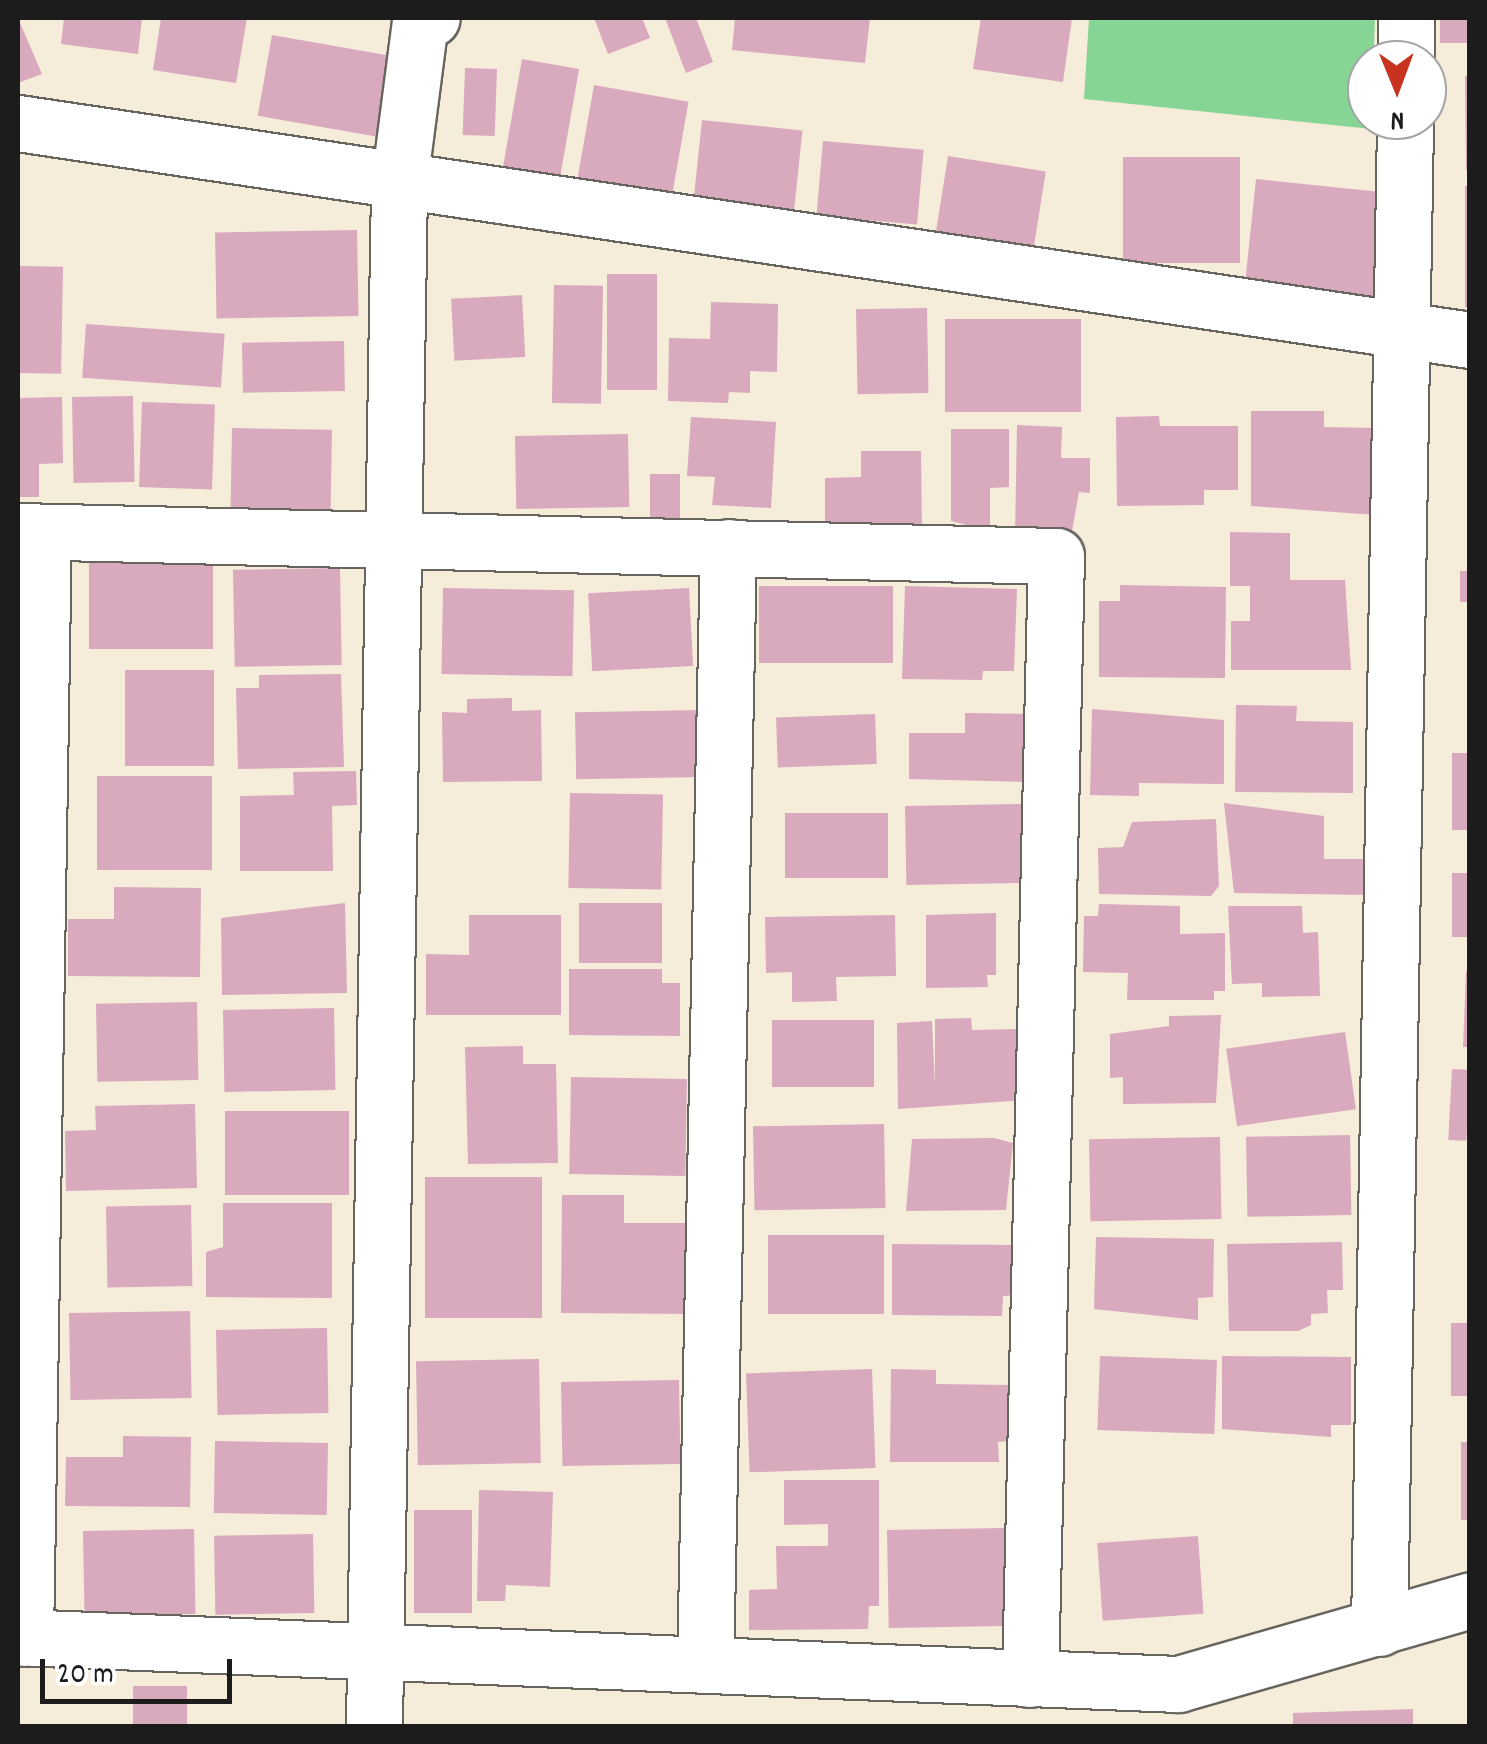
<!DOCTYPE html>
<html>
<head>
<meta charset="utf-8">
<style>
	body { margin:0 }
	#map { position:relative; width:1487px; height:1744px; overflow:hidden; background:#f6ecda; font-family:Dekko,sans-serif }
	div>[style] { position:absolute }
	[style*='--x'] { left:calc(var(--x)*1px); top:calc(var(--y)*1px); width:calc(var(--w)*1px); rotate:calc(var(--a)*1deg) }
	.green>* { inset:0; background:#87d594 }
	.building>* { inset:0; background:#d9a9bd; transform-origin:0 0 }
	.roads { filter:drop-shadow(2px 0 #68655e) drop-shadow(-2px 0 #68655e) drop-shadow(0 2px #68655e) drop-shadow(0 -2px #68655e) }
	.minor>* { height:55px; margin:-27.5px; padding:0 27.5px; transform-origin:27.5px; border-radius:27.5px; background:#fff }
	span { translate:-50% -50%; white-space:nowrap; text-align:center; line-height:1.15; -webkit-text-stroke:8px #fff; paint-order:stroke }
	.frame { position:absolute; inset:0; border:20px solid #1c1c1c; pointer-events:none }
	.north { position:absolute; left:1347px; top:40px; width:100px; height:100px; box-sizing:border-box; background:#fff; border:2px solid #a4a4a4; border-radius:50%; rotate:179deg; font-size:28px; font-weight:700; line-height:40px; text-align:center; color:#1c1c1c }
	.north::after { content:''; display:block; margin:auto; width:35px; height:45px; background:#c8321e; clip-path:polygon(50% 0,100% 100%,50% 72%,0 100%) }
	.scale { position:absolute; left:40px; top:1659px; width:192px; height:45px; box-sizing:border-box; border:5px solid #1c1c1c; border-top:0; padding-left:12px; font-size:30px; line-height:35px; white-space:nowrap; color:#1c1c1c; -webkit-text-stroke:8px #fff; paint-order:stroke }
</style>
</head>
<body>
<div id="map">
	<div class="green">
		<i style="clip-path:polygon(1089px 18px,1375px 18px,1371px 129px,1084px 99px)"></i>
	</div>
	<div class="building">
		<i style="clip-path:polygon(18px 18px,42px 74px,18px 83px)"></i>
		<i style="clip-path:polygon(64px 18px,142px 18px,138px 54px,61px 44px)"></i>
		<i style="clip-path:polygon(161px 18px,247px 18px,236px 83px,153px 70px)"></i>
		<i style="clip-path:polygon(594px 18px,642px 18px,650px 38px,608px 54px)"></i>
		<i style="clip-path:polygon(665px 18px,696px 18px,713px 62px,686px 73px)"></i>
		<i style="clip-path:polygon(735px 18px,870px 18px,865px 63px,732px 50px)"></i>
		<i style="clip-path:polygon(981px 18px,1072px 18px,1063px 82px,973px 69px)"></i>
		<i style="left:1440px;top:18px;width:30px;height:25px"></i>
		<i style="left:272px;top:35px;width:120px;height:82px;rotate:10deg"></i>
		<i style="left:522px;top:59px;width:58px;height:112px;rotate:10deg"></i>
		<i style="left:465px;top:68px;width:32px;height:67px;rotate:2deg"></i>
		<i style="clip-path:polygon(1465px 76px,1470px 76px,1470px 170px,1466px 170px)"></i>
		<i style="left:594px;top:85px;width:96px;height:101px;rotate:10deg"></i>
		<i style="left:702px;top:120px;width:101px;height:85px;rotate:6deg"></i>
		<i style="left:823px;top:141px;width:101px;height:75px;rotate:5deg"></i>
		<i style="left:948px;top:156px;width:99px;height:86px;rotate:9deg"></i>
		<i style="left:1123px;top:157px;width:117px;height:106px"></i>
		<i style="left:1256px;top:179px;width:130px;height:106px;rotate:6deg"></i>
		<i style="left:1465px;top:186px;width:5px;height:121px"></i>
		<i style="left:357px;top:230px;width:86px;height:142px;rotate:89deg"></i>
		<i style="left:18px;top:266px;width:45px;height:107px;rotate:1deg"></i>
		<i style="left:607px;top:274px;width:50px;height:116px"></i>
		<i style="left:554px;top:285px;width:49px;height:118px;rotate:1deg"></i>
		<i style="left:522px;top:295px;width:62px;height:71px;rotate:87deg"></i>
		<i style="clip-path:polygon(711px 302px,778px 304px,777px 372px,750px 371px,750px 393px,729px 392px,728px 403px,668px 401px,669px 338px,710px 339px)"></i>
		<i style="left:927px;top:308px;width:85px;height:71px;rotate:89deg"></i>
		<i style="left:945px;top:319px;width:136px;height:93px"></i>
		<i style="left:86px;top:324px;width:139px;height:54px;rotate:4deg"></i>
		<i style="left:344px;top:341px;width:50px;height:102px;rotate:89deg"></i>
		<i style="left:133px;top:396px;width:86px;height:61px;rotate:89deg"></i>
		<i style="clip-path:polygon(62px 397px,63px 463px,39px 464px,39px 497px,18px 497px,18px 398px)"></i>
		<i style="left:142px;top:402px;width:73px;height:85px;rotate:2deg"></i>
		<i style="clip-path:polygon(1251px 411px,1324px 411px,1324px 427px,1376px 428px,1376px 515px,1251px 506px)"></i>
		<i style="clip-path:polygon(1159px 416px,1160px 426px,1238px 426px,1238px 490px,1204px 490px,1204px 505px,1117px 506px,1116px 417px)"></i>
		<i style="clip-path:polygon(691px 417px,776px 422px,771px 508px,712px 505px,715px 477px,687px 476px)"></i>
		<i style="clip-path:polygon(1017px 425px,1062px 427px,1061px 458px,1090px 458px,1090px 493px,1079px 492px,1071px 537px,1015px 535px)"></i>
		<i style="left:232px;top:428px;width:100px;height:81px;rotate:1deg"></i>
		<i style="clip-path:polygon(951px 429px,1009px 429px,1009px 487px,990px 488px,990px 531px,951px 521px)"></i>
		<i style="left:628px;top:434px;width:73px;height:113px;rotate:89deg"></i>
		<i style="clip-path:polygon(861px 451px,921px 451px,922px 536px,825px 535px,825px 478px,861px 477px)"></i>
		<i style="left:650px;top:474px;width:30px;height:51px"></i>
		<i style="clip-path:polygon(1230px 532px,1290px 533px,1290px 580px,1345px 580px,1351px 670px,1231px 670px,1231px 621px,1250px 621px,1250px 586px,1230px 586px)"></i>
		<i style="left:89px;top:563px;width:124px;height:86px"></i>
		<i style="left:340px;top:568px;width:97px;height:107px;rotate:89deg"></i>
		<i style="left:1470px;top:571px;width:31px;height:10px;rotate:90deg"></i>
		<i style="clip-path:polygon(1120px 585px,1226px 587px,1225px 678px,1099px 677px,1099px 601px,1120px 601px)"></i>
		<i style="left:759px;top:586px;width:134px;height:77px"></i>
		<i style="clip-path:polygon(905px 586px,1017px 589px,1014px 671px,983px 671px,982px 680px,902px 679px)"></i>
		<i style="left:443px;top:588px;width:131px;height:86px;rotate:1deg"></i>
		<i style="left:689px;top:588px;width:78px;height:101px;rotate:87deg"></i>
		<i style="left:125px;top:670px;width:89px;height:96px"></i>
		<i style="clip-path:polygon(341px 674px,344px 767px,238px 769px,236px 688px,259px 688px,259px 675px)"></i>
		<i style="clip-path:polygon(512px 698px,512px 711px,541px 710px,542px 781px,443px 782px,442px 712px,467px 713px,467px 699px)"></i>
		<i style="clip-path:polygon(1236px 705px,1297px 706px,1296px 721px,1353px 722px,1353px 793px,1235px 792px)"></i>
		<i style="clip-path:polygon(1092px 709px,1224px 720px,1224px 784px,1139px 783px,1139px 796px,1090px 795px)"></i>
		<i style="left:703px;top:710px;width:67px;height:128px;rotate:89deg"></i>
		<i style="clip-path:polygon(965px 713px,1037px 714px,1030px 782px,909px 779px,909px 733px,965px 733px)"></i>
		<i style="left:875px;top:714px;width:50px;height:99px;rotate:88deg"></i>
		<i style="left:1452px;top:753px;width:18px;height:77px"></i>
		<i style="clip-path:polygon(356px 771px,357px 805px,332px 806px,333px 871px,240px 871px,240px 796px,294px 795px,293px 772px)"></i>
		<i style="left:212px;top:776px;width:94px;height:115px;rotate:90deg"></i>
		<i style="left:570px;top:793px;width:93px;height:95px;rotate:1deg"></i>
		<i style="clip-path:polygon(1224px 803px,1324px 816px,1324px 859px,1370px 859px,1370px 895px,1234px 893px)"></i>
		<i style="left:1021px;top:804px;width:79px;height:116px;rotate:89deg"></i>
		<i style="left:785px;top:813px;width:103px;height:65px"></i>
		<i style="clip-path:polygon(1216px 819px,1219px 886px,1211px 896px,1099px 894px,1098px 848px,1123px 847px,1132px 822px)"></i>
		<i style="left:1470px;top:873px;width:64px;height:18px;rotate:90deg"></i>
		<i style="clip-path:polygon(114px 887px,201px 888px,200px 977px,68px 976px,68px 919px,114px 919px)"></i>
		<i style="clip-path:polygon(345px 903px,347px 993px,222px 995px,221px 918px)"></i>
		<i style="left:662px;top:903px;width:60px;height:83px;rotate:90deg"></i>
		<i style="clip-path:polygon(1099px 904px,1180px 906px,1180px 934px,1225px 933px,1225px 991px,1214px 991px,1214px 1000px,1127px 1000px,1128px 973px,1083px 972px,1084px 916px,1098px 916px)"></i>
		<i style="clip-path:polygon(1228px 906px,1302px 906px,1303px 933px,1318px 932px,1320px 996px,1262px 997px,1262px 983px,1232px 984px)"></i>
		<i style="clip-path:polygon(996px 913px,996px 975px,987px 975px,988px 987px,926px 988px,926px 915px)"></i>
		<i style="clip-path:polygon(469px 915px,561px 915px,561px 1015px,426px 1015px,426px 954px,469px 955px)"></i>
		<i style="clip-path:polygon(895px 915px,896px 976px,836px 977px,837px 1001px,792px 1002px,792px 972px,766px 973px,765px 917px)"></i>
		<i style="clip-path:polygon(569px 969px,662px 969px,662px 983px,680px 983px,680px 1036px,569px 1035px)"></i>
		<i style="clip-path:polygon(1466px 971px,1470px 971px,1470px 1047px,1463px 1047px)"></i>
		<i style="left:197px;top:1002px;width:78px;height:101px;rotate:89deg"></i>
		<i style="left:334px;top:1008px;width:82px;height:111px;rotate:89deg"></i>
		<i style="clip-path:polygon(1221px 1015px,1216px 1103px,1123px 1104px,1123px 1077px,1110px 1078px,1110px 1034px,1169px 1026px,1169px 1016px)"></i>
		<i style="clip-path:polygon(971px 1018px,972px 1030px,1023px 1029px,1024px 1100px,898px 1109px,897px 1023px,932px 1021px,935px 1086px,935px 1019px)"></i>
		<i style="left:874px;top:1020px;width:67px;height:102px;rotate:90deg"></i>
		<i style="left:1345px;top:1032px;width:78px;height:120px;rotate:82deg"></i>
		<i style="clip-path:polygon(523px 1046px,523px 1064px,556px 1064px,558px 1163px,468px 1164px,465px 1047px)"></i>
		<i style="left:1452px;top:1069px;width:18px;height:71px;rotate:3deg"></i>
		<i style="left:571px;top:1077px;width:116px;height:97px;rotate:1deg"></i>
		<i style="clip-path:polygon(195px 1104px,197px 1188px,66px 1191px,65px 1131px,96px 1130px,95px 1106px)"></i>
		<i style="left:225px;top:1111px;width:124px;height:84px"></i>
		<i style="left:884px;top:1124px;width:84px;height:131px;rotate:89deg"></i>
		<i style="left:1350px;top:1135px;width:80px;height:104px;rotate:89deg"></i>
		<i style="left:1220px;top:1137px;width:82px;height:131px;rotate:89deg"></i>
		<i style="clip-path:polygon(994px 1138px,1013px 1143px,1006px 1210px,906px 1211px,912px 1139px)"></i>
		<i style="left:425px;top:1177px;width:117px;height:141px"></i>
		<i style="clip-path:polygon(562px 1195px,624px 1195px,624px 1223px,690px 1223px,690px 1314px,561px 1313px)"></i>
		<i style="clip-path:polygon(223px 1203px,332px 1203px,332px 1298px,206px 1297px,206px 1252px,223px 1247px)"></i>
		<i style="left:191px;top:1205px;width:81px;height:85px;rotate:89deg"></i>
		<i style="left:884px;top:1235px;width:79px;height:116px;rotate:90deg"></i>
		<i style="clip-path:polygon(1096px 1237px,1214px 1239px,1213px 1297px,1198px 1298px,1198px 1320px,1094px 1309px)"></i>
		<i style="clip-path:polygon(1342px 1242px,1343px 1290px,1327px 1290px,1328px 1313px,1311px 1314px,1311px 1325px,1298px 1331px,1229px 1331px,1227px 1244px)"></i>
		<i style="clip-path:polygon(892px 1244px,1019px 1245px,1018px 1295px,1003px 1296px,1002px 1316px,892px 1315px)"></i>
		<i style="left:190px;top:1311px;width:87px;height:121px;rotate:89deg"></i>
		<i style="left:1451px;top:1323px;width:19px;height:73px"></i>
		<i style="left:327px;top:1328px;width:85px;height:111px;rotate:89deg"></i>
		<i style="left:1100px;top:1356px;width:117px;height:74px;rotate:2deg"></i>
		<i style="clip-path:polygon(1222px 1356px,1351px 1357px,1351px 1425px,1331px 1425px,1331px 1437px,1222px 1429px)"></i>
		<i style="left:539px;top:1359px;width:104px;height:123px;rotate:89deg"></i>
		<i style="left:872px;top:1369px;width:99px;height:126px;rotate:88deg"></i>
		<i style="clip-path:polygon(891px 1369px,936px 1370px,936px 1384px,1009px 1385px,1009px 1441px,998px 1442px,999px 1462px,890px 1462px)"></i>
		<i style="left:679px;top:1380px;width:84px;height:118px;rotate:89deg"></i>
		<i style="clip-path:polygon(123px 1436px,191px 1437px,190px 1507px,65px 1506px,66px 1457px,123px 1457px)"></i>
		<i style="left:215px;top:1441px;width:113px;height:72px;rotate:1deg"></i>
		<i style="left:1461px;top:1442px;width:9px;height:78px"></i>
		<i style="clip-path:polygon(784px 1480px,879px 1480px,879px 1606px,869px 1606px,868px 1629px,749px 1630px,749px 1590px,777px 1589px,776px 1546px,828px 1546px,828px 1524px,784px 1525px)"></i>
		<i style="clip-path:polygon(479px 1490px,553px 1492px,550px 1587px,506px 1585px,505px 1601px,477px 1601px)"></i>
		<i style="left:472px;top:1510px;width:103px;height:58px;rotate:90deg"></i>
		<i style="left:1004px;top:1528px;width:98px;height:117px;rotate:89deg"></i>
		<i style="left:194px;top:1529px;width:85px;height:111px;rotate:89deg"></i>
		<i style="left:313px;top:1534px;width:79px;height:99px;rotate:89deg"></i>
		<i style="left:1198px;top:1536px;width:78px;height:101px;rotate:86deg"></i>
		<i style="left:133px;top:1686px;width:54px;height:40px"></i>
		<i style="clip-path:polygon(1413px 1709px,1413px 1726px,1293px 1726px,1293px 1713px)"></i>
	</div>
	<div class="roads">
		<div class="minor">
			<i style="--x:1406;--y:60;--w:42;--a:-90"></i>
			<i style="--x:18;--y:123;--w:1468;--a:8.5"></i>
			<i style="--x:18;--y:531;--w:1038;--a:1.38"></i>
			<i style="--x:1056;--y:556;--w:1123;--a:91.33"></i>
			<i style="--x:1379;--y:1628;--w:1508;--a:-89.01"></i>
			<i style="--x:18;--y:1637;--w:1161;--a:2.32"></i>
			<i style="--x:1178;--y:1684;--w:304;--a:-16"></i>
			<i style="--x:25;--y:1638;--w:1106;--a:-89.07"></i>
			<i style="--x:705;--y:1665;--w:1118;--a:-88.82"></i>
			<i style="--x:374;--y:1726;--w:1543;--a:-89.07"></i>
			<i style="--x:399;--y:183;--w:163;--a:-82.6"></i>
			<i style="--x:420;--y:21;--w:12;--a:-14"></i>
		</div>
	</div>
	<div class="frame"></div>
	<div class="north">N</div>
	<div class="scale">20 m</div>
</div>
</body>
</html>
